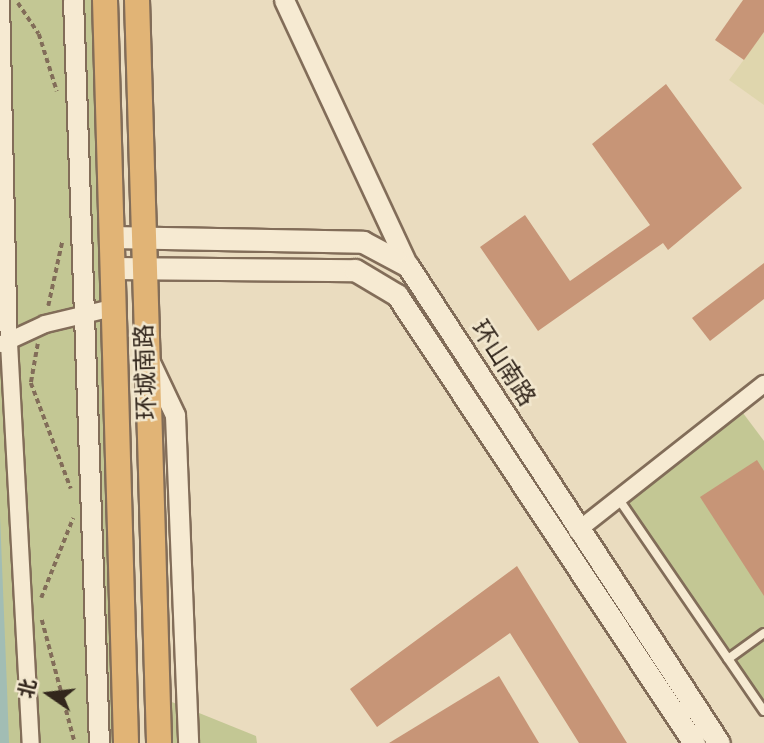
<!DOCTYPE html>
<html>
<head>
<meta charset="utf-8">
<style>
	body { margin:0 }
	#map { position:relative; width:764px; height:743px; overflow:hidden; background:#eadcbf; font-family:Spectral,"Noto Sans SC",serif }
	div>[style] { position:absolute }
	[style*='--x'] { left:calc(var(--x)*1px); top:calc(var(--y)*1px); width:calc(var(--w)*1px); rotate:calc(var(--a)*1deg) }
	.farmland>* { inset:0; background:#dfd6ad }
	.green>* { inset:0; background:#c3c794 }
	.water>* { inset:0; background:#a2bdb4 }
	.building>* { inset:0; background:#c79577 }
	.path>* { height:3.5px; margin-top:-1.75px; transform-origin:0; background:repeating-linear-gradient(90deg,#826d59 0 5px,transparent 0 8.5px) }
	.roads { filter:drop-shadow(2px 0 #826d59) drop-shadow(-2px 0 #826d59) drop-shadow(0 2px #826d59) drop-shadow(0 -2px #826d59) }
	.service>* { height:8px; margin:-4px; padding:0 4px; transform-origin:4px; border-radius:4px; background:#f6ead2 }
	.minor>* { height:16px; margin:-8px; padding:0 8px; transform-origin:8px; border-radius:8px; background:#f6ead2 }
	.tertiary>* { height:19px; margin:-9.5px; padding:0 9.5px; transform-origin:9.5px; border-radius:9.5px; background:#f6ead2 }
	.secondary>* { height:21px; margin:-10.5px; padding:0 10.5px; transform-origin:10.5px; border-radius:10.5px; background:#f6ead2 }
	.trunk>* { height:24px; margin:-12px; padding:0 12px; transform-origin:12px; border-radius:12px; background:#e1b476 }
	span { translate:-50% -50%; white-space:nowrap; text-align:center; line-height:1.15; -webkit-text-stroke:5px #f2e7ce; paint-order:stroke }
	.street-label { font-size:24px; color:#32261c }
	.north { position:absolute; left:14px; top:659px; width:70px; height:70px; -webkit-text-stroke:5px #f2e7ce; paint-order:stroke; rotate:284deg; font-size:19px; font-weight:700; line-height:28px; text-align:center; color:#32261c }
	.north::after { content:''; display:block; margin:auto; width:24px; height:32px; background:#32261c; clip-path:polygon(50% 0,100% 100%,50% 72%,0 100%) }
</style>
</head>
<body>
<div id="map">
	<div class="farmland">
		<i style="clip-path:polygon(764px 32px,764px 105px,729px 80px)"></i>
	</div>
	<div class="green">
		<i style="clip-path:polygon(0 0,105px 0,126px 743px,0 743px)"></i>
		<i style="clip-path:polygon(737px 405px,764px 441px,764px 711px,618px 498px)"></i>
		<i style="clip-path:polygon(157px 696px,256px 736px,257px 743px,159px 743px)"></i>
	</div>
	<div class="water">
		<i style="clip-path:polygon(0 516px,7px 688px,9px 743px,0 743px)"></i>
	</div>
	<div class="building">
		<i style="clip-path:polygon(743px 0,764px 0,764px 32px,744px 60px,715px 40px)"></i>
		<i style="clip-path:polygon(666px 84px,742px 188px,668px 250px,663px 243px,538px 331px,480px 247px,525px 215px,570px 281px,650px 225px,592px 144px)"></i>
		<i style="clip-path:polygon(764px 263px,764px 299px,710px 341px,692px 318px)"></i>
		<i style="clip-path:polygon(757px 460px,764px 471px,764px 596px,700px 497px)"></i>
		<i style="clip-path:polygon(517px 566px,627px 743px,579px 743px,510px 633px,377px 727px,350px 689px)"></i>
		<i style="clip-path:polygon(499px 676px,539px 743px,389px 743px)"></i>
	</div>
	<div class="path">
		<i style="--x:18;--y:3;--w:37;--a:56"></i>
		<i style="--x:39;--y:34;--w:60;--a:72.5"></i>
		<i style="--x:48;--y:306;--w:66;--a:-77.7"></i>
		<i style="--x:38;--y:344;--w:40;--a:100"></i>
		<i style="--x:31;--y:383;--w:113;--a:69.3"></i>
		<i style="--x:41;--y:598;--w:86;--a:-68.2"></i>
		<i style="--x:42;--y:620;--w:127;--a:75"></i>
	</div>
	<div class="roads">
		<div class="service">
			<i style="--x:618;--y:498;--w:258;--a:55.6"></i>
			<i style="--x:728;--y:659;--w:44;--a:-35.8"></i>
		</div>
		<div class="minor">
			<i style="--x:1;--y:0;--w:343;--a:88.7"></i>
			<i style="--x:9;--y:343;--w:401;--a:86.9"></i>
			<i style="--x:2;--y:344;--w:47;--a:-24.9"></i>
			<i style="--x:45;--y:324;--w:69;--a:-13.4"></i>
			<i style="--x:577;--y:531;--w:238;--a:-38.2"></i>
		</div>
		<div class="tertiary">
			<i style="--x:73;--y:0;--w:743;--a:88"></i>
			<i style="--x:284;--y:0;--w:293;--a:65"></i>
			<i style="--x:150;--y:362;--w:59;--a:64.7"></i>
			<i style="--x:175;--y:415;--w:328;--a:87.7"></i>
		</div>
		<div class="secondary">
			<i style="--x:111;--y:237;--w:252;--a:1.1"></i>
			<i style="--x:363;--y:242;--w:51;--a:28.1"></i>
			<i style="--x:408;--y:266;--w:569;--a:56.9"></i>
			<i style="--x:111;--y:268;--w:244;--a:0.5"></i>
			<i style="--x:355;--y:270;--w:49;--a:30.8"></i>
			<i style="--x:397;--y:295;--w:538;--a:56.46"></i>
		</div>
		<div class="trunk">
			<i style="--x:105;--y:0;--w:743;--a:88.38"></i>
			<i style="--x:137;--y:0;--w:743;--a:88.3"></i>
		</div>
	</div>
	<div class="street-label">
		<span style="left:502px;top:364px;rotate:57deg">环山南路</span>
		<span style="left:147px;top:372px;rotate:-92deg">环城南路</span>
	</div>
	<div class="north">北</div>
</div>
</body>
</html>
